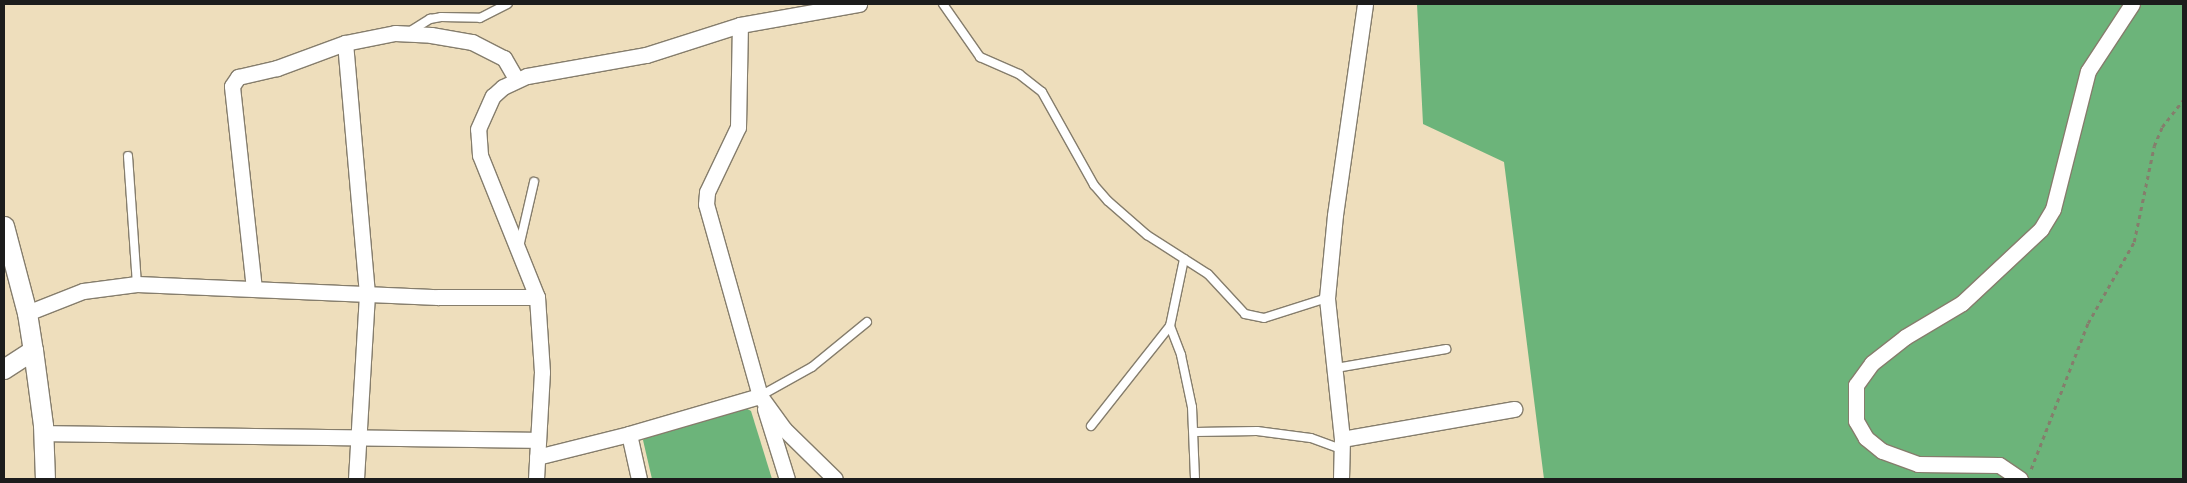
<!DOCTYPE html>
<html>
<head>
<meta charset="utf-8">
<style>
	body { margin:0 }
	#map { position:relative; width:2187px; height:483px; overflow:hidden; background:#eedebc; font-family:Vollkorn,serif }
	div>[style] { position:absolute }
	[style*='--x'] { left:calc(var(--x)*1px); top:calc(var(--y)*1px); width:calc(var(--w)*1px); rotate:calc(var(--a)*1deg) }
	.forest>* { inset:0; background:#6cb47a }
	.path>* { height:2.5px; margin-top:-1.25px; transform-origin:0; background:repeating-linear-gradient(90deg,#857d6c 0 4px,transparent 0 8px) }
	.roads { filter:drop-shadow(1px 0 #857d6c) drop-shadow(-1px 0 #857d6c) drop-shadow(0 1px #857d6c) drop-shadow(0 -1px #857d6c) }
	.service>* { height:8px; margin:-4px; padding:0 4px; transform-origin:4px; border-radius:4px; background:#fff }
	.minor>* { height:15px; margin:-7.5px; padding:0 7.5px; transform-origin:7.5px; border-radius:7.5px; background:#fff }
	.tertiary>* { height:19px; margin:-9.5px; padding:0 9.5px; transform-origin:9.5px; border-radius:9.5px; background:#fff }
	span { translate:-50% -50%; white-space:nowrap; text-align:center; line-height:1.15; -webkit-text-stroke:4px #fcf5e5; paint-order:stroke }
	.frame { position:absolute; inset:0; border:5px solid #1c1c1c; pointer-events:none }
</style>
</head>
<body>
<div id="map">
	<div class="forest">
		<i style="clip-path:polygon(1417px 4px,2183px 4px,2183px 479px,1544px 479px,1504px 162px,1423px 124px)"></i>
		<i style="clip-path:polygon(744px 407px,751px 411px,772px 479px,652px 479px,643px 440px,647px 437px)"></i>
	</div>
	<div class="path">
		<i style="--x:2031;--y:469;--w:157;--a:-68.7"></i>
		<i style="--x:2088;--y:323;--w:93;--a:-60.4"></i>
		<i style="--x:2134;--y:242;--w:98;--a:-78.2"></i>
		<i style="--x:2154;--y:146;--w:21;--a:-67"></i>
		<i style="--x:2162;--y:127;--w:34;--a:-52"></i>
	</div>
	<div class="roads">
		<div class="service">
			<i style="--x:943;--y:4;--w:65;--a:55.1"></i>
			<i style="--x:980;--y:57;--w:43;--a:23.6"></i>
			<i style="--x:1019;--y:74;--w:29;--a:38"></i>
			<i style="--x:1042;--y:92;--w:107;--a:60.8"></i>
			<i style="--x:1094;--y:185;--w:21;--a:49"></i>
			<i style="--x:1108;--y:201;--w:52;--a:41.1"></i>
			<i style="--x:1147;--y:235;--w:72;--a:32.6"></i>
			<i style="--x:1208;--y:274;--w:54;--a:47.2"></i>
			<i style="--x:1245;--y:314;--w:19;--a:12"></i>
			<i style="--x:1264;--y:318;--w:66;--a:-17.6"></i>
			<i style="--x:409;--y:32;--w:25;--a:-32"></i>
			<i style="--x:430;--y:19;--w:11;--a:-10"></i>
			<i style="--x:441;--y:17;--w:39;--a:1"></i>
			<i style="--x:480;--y:18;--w:31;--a:-27"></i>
			<i style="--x:128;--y:156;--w:128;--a:86"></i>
			<i style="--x:519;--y:247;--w:67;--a:-77"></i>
			<i style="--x:1184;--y:259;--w:68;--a:101.8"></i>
			<i style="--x:1170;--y:326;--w:31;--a:69"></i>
			<i style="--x:1181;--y:355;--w:53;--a:78.1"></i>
			<i style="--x:1192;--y:407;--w:72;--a:87.6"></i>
			<i style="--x:1336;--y:368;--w:112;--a:-9.8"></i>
			<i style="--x:760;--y:396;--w:60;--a:-29.1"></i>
			<i style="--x:812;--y:367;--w:71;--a:-39.3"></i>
			<i style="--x:1091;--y:426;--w:127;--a:-51.7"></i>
			<i style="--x:1195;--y:432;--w:62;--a:-0.9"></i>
			<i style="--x:1257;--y:431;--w:54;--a:7.4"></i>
			<i style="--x:1311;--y:438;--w:32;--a:20"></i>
		</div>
		<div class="minor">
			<i style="--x:254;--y:289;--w:204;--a:-96.2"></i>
			<i style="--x:232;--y:86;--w:11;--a:-56"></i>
			<i style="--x:238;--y:77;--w:40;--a:-13"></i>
			<i style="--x:277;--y:68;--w:72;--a:-20.2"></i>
			<i style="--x:27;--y:313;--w:60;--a:-21.4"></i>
			<i style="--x:83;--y:291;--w:54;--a:-7.4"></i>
			<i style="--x:137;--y:284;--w:301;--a:2.5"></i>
			<i style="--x:438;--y:297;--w:99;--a:0"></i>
			<i style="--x:760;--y:396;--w:41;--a:54"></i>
			<i style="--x:784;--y:429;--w:71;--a:44.4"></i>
			<i style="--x:765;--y:409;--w:73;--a:72.6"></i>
			<i style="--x:43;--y:433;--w:495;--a:0.8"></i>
			<i style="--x:629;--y:434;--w:136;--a:-16.2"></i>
			<i style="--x:760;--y:396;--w:199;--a:-105.7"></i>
			<i style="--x:706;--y:204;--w:12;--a:-85"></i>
			<i style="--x:707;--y:192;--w:72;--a:-64.5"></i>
			<i style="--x:738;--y:127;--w:102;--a:-88.9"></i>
			<i style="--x:1342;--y:439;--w:175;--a:-9.9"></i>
			<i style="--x:537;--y:457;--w:95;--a:-14"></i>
			<i style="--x:629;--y:434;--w:46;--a:77.5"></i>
			<i style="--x:356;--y:479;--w:185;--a:-86.6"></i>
			<i style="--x:367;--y:294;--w:252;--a:-95"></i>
			<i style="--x:345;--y:43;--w:51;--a:-11.3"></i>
			<i style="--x:395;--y:33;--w:36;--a:3"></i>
			<i style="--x:431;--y:35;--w:42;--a:9.7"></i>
			<i style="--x:472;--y:42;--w:36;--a:27"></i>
			<i style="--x:504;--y:58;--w:24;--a:60"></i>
			<i style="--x:536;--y:479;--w:107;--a:-86.8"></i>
			<i style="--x:542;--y:372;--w:75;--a:-93.8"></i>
			<i style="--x:537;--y:297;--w:153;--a:-111.9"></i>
			<i style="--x:480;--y:155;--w:26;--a:-94"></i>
			<i style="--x:478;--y:129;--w:36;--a:-66"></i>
			<i style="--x:493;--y:96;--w:13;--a:-42"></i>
			<i style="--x:503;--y:87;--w:26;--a:-25"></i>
			<i style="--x:527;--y:76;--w:121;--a:-10"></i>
			<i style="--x:646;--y:55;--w:99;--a:-17.7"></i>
			<i style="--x:740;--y:25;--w:121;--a:-10"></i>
			<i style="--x:1341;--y:479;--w:40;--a:-88.6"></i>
			<i style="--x:1342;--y:439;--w:142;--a:-96.1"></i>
			<i style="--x:1327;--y:298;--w:83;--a:-84.5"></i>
			<i style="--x:1335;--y:215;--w:213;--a:-81.9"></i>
			<i style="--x:2020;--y:479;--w:25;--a:-146"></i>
			<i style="--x:1999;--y:465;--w:81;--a:-179.3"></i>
			<i style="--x:1918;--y:464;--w:38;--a:-160"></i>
			<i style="--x:1882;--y:451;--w:21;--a:-141"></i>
			<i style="--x:1866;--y:438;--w:20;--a:-120"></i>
			<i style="--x:1856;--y:421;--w:36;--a:-90"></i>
			<i style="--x:1856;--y:385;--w:27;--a:-54"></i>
			<i style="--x:1872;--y:363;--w:42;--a:-38.2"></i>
			<i style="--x:1905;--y:337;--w:66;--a:-30.8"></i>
			<i style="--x:1962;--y:303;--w:108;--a:-43.1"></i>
			<i style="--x:2041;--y:229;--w:23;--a:-59"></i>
			<i style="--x:2053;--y:209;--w:142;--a:-75.8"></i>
			<i style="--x:2088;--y:71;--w:80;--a:-56.7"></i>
		</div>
		<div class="tertiary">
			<i style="--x:4;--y:226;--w:90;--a:75.2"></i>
			<i style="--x:27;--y:313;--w:37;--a:81"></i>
			<i style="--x:33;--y:350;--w:35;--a:147"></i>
			<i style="--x:33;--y:350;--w:76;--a:82.4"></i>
			<i style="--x:43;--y:425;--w:54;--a:87.9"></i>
		</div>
	</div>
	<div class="frame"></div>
</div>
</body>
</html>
